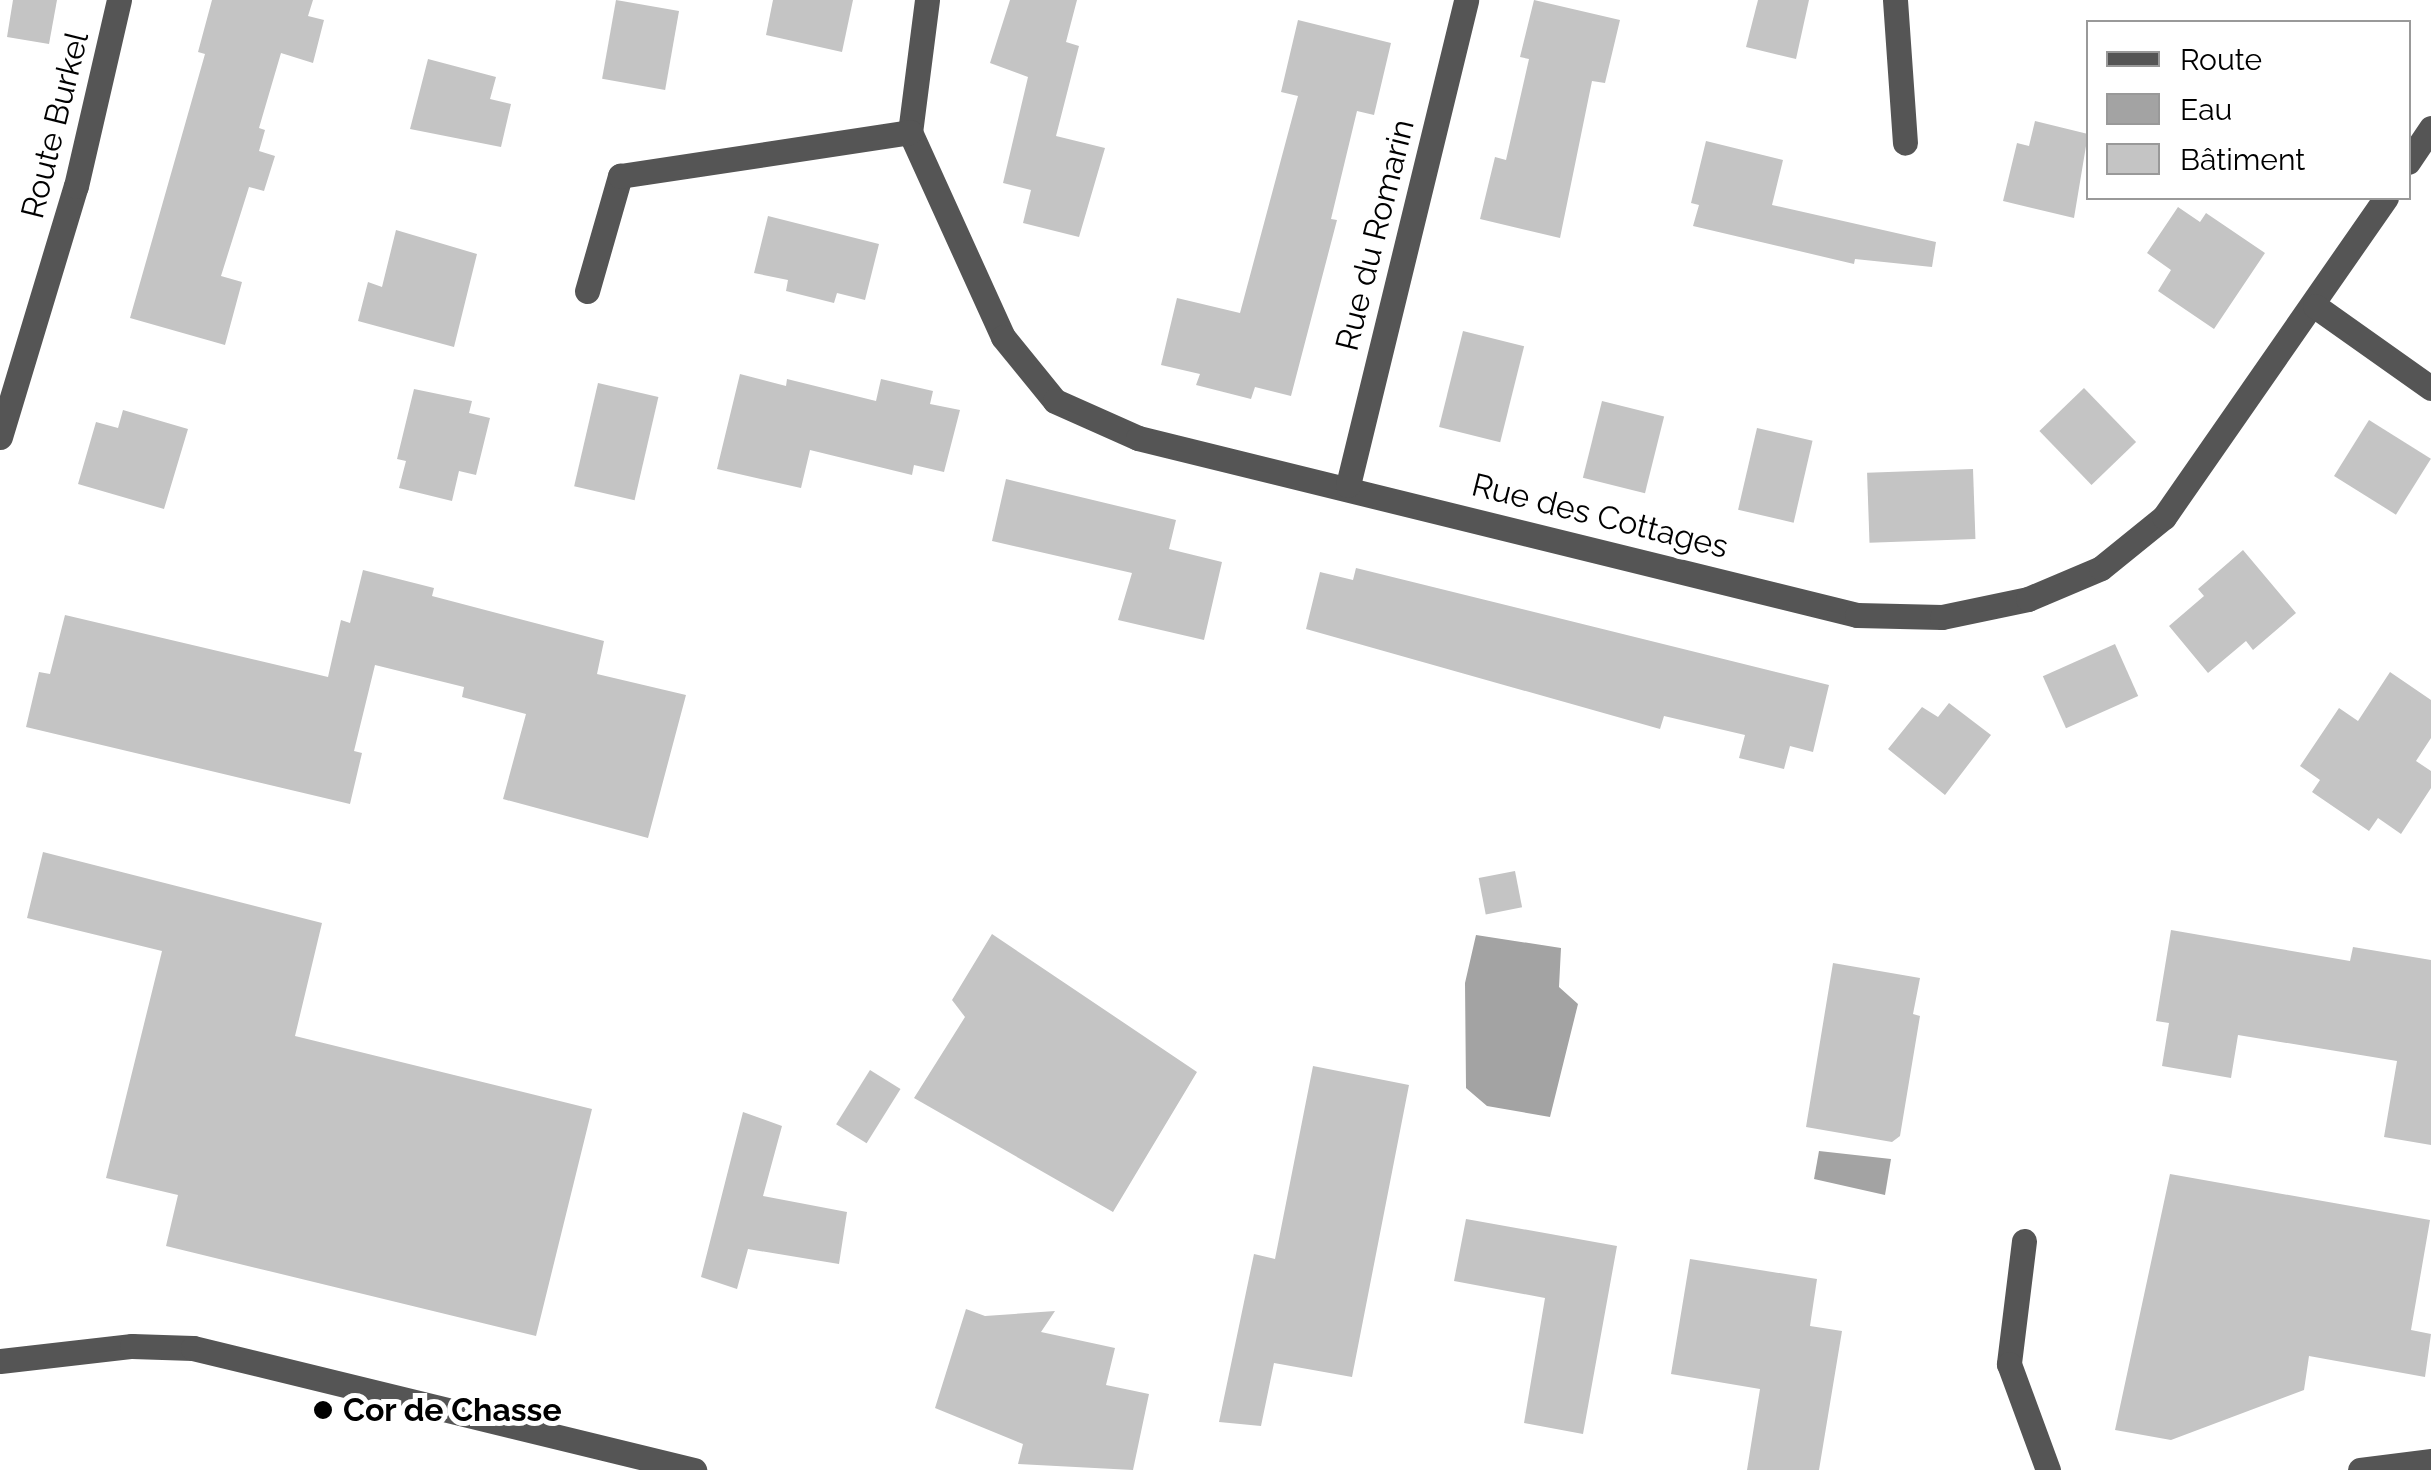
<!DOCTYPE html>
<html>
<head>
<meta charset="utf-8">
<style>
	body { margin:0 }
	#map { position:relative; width:2431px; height:1470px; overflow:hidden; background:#fff; font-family:Raleway,sans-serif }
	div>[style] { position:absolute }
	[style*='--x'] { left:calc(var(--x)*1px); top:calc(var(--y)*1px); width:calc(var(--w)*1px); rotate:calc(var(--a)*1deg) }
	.water>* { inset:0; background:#a3a3a3 }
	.building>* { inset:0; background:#c4c4c4; transform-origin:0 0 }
	.minor>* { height:25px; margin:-12.5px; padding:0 12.5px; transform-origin:12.5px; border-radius:12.5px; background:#555 }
	.dots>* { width:28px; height:28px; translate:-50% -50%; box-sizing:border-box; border:5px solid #fff; border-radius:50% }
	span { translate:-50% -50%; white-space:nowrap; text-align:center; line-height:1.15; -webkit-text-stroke:10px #fff; paint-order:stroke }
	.street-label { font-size:32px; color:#000 }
	.poi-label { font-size:32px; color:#000; font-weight:700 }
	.left { translate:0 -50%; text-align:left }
	.legend { position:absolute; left:2086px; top:20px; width:325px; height:180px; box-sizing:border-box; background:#fff; border:2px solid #999; margin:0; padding:12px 18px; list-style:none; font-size:30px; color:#000 }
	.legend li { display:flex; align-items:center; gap:20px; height:50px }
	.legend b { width:50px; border:2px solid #999 }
</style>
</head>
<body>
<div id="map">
	<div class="water">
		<i style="clip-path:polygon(1476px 935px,1561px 948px,1559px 987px,1578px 1004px,1550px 1117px,1487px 1106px,1466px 1088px,1465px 983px)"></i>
		<i style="clip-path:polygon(1819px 1151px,1891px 1159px,1885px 1195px,1814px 1179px)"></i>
	</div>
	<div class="building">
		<i style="clip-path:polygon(13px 0,57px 0,49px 44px,7px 37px)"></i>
		<i style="clip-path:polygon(212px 0,313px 0,308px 16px,324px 20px,313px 63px,281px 53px,259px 128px,265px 130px,259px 151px,275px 156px,264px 191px,249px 187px,221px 276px,242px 282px,225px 345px,130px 318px,205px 54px,198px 52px)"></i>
		<i style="left:616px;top:0;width:64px;height:80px;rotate:10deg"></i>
		<i style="clip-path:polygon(773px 0,853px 0,842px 52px,766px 35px)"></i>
		<i style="clip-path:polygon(1010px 0,1077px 0,1066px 42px,1079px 46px,1056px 136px,1105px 148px,1079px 237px,1023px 223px,1031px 190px,1003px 183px,1028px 77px,990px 63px)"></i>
		<i style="clip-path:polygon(1534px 0,1620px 20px,1605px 83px,1592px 81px,1560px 238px,1480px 219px,1495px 157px,1506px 160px,1529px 59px,1520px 57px)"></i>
		<i style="clip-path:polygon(1758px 0,1809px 0,1796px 59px,1746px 47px)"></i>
		<i style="clip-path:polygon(1298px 20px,1391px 43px,1374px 115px,1357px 111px,1331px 219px,1337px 220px,1291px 396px,1255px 387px,1251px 399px,1196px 385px,1200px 374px,1161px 365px,1177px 298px,1240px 313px,1298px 96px,1281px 92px)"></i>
		<i style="clip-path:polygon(428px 59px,496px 77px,490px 99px,511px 104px,501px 147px,410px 129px)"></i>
		<i style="clip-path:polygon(2035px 121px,2088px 134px,2074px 218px,2003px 201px,2017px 143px,2029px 146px)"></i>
		<i style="clip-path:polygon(1706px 141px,1783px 160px,1772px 205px,1936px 242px,1932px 267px,1855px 259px,1854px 264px,1693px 226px,1699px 205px,1691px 203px)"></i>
		<i style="clip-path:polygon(2178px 207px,2200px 222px,2206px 213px,2265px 253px,2214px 329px,2158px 291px,2171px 270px,2147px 253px)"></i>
		<i style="clip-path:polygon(768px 216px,879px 244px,865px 300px,837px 293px,834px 303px,786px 291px,788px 280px,754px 273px)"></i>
		<i style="clip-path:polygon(396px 230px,477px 254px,454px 347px,358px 321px,368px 282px,382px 287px)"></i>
		<i style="left:1463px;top:331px;width:63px;height:99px;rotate:14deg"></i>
		<i style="clip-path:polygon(740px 374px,786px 386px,787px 379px,876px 401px,881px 379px,933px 391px,930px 404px,960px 410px,944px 472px,914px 465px,912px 475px,810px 450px,801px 488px,717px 469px)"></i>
		<i style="left:598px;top:383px;width:62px;height:106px;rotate:13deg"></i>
		<i style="left:2084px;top:388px;width:75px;height:62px;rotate:46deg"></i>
		<i style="clip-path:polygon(414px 389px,472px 401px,469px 413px,490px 418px,476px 475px,459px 471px,452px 501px,399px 488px,406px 461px,397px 459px)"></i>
		<i style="left:1602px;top:401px;width:64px;height:79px;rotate:14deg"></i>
		<i style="clip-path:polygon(123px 410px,188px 429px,164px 509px,78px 484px,96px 422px,118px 428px)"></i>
		<i style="left:2369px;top:420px;width:73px;height:66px;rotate:32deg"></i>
		<i style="left:1757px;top:428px;width:57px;height:84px;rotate:13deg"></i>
		<i style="left:1973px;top:469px;width:70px;height:106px;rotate:88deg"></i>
		<i style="clip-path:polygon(1006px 479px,1176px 520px,1169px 549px,1222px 562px,1204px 640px,1118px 620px,1132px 573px,992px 541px)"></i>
		<i style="clip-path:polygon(2243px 550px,2296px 613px,2253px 650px,2246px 641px,2208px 673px,2169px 626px,2204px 596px,2198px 589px)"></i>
		<i style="clip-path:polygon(1356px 568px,1829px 685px,1813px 752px,1790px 746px,1784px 769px,1739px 758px,1745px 735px,1664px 716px,1660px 729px,1306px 629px,1320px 572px,1353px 580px)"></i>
		<i style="clip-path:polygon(363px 570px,434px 588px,432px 596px,604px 641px,597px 674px,686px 695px,648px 838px,503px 799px,526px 714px,462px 697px,464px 687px,375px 665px,354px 751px,362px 753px,350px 804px,26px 727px,39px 672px,50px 674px,65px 615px,328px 677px,341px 620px,350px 623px)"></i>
		<i style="left:2115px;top:644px;width:57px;height:79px;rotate:66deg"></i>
		<i style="clip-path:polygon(2390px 672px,2431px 700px,2431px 738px,2416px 761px,2431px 771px,2431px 788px,2401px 834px,2378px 818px,2369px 831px,2312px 792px,2320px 780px,2300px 766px,2339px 708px,2358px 721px)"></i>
		<i style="clip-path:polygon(1949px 703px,1991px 735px,1945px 795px,1888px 749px,1922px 707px,1938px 717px)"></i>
		<i style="clip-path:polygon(43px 852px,322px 923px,295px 1036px,592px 1109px,536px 1336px,166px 1246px,178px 1195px,106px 1178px,162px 951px,27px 918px)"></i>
		<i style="left:1515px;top:871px;width:37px;height:37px;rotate:79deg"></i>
		<i style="clip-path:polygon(2171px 930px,2350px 961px,2353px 947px,2431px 960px,2431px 1145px,2384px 1137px,2397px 1061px,2238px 1035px,2231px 1078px,2162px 1066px,2169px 1023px,2156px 1021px)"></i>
		<i style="clip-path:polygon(992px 934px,1197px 1072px,1113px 1212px,914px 1098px,965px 1017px,952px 1000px)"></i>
		<i style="clip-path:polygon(1833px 963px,1920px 978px,1913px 1014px,1920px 1016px,1900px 1136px,1892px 1142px,1806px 1127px)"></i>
		<i style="clip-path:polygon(1313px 1066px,1409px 1085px,1352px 1377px,1274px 1363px,1261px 1426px,1219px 1422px,1254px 1254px,1275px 1259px)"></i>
		<i style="left:870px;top:1070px;width:36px;height:64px;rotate:32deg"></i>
		<i style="clip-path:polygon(743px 1112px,782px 1126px,763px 1196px,847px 1212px,839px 1264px,748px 1249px,737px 1289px,701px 1277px)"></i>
		<i style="clip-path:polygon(2170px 1174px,2430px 1220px,2411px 1330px,2431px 1334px,2425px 1377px,2309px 1356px,2304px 1390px,2171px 1440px,2115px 1430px)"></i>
		<i style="clip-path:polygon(1466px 1219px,1617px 1246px,1583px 1434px,1524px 1423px,1545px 1298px,1454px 1281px)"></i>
		<i style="clip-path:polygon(1690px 1259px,1817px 1279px,1810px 1326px,1842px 1331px,1819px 1470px,1747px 1470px,1760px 1389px,1671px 1374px)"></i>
		<i style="clip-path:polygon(966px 1309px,985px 1316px,1055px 1311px,1041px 1332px,1115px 1348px,1106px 1385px,1149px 1394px,1133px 1470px,1018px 1464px,1023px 1444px,935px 1408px)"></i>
	</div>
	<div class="minor">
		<i style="--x:927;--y:0;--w:133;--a:97.3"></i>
		<i style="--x:910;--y:132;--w:225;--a:65.6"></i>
		<i style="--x:1003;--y:337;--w:82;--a:50.9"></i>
		<i style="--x:1055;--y:401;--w:91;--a:24"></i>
		<i style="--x:1138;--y:438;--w:740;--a:13.83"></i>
		<i style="--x:1857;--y:615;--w:85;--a:1.3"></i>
		<i style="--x:1942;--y:617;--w:88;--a:-11.8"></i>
		<i style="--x:2028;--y:599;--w:79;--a:-23"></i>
		<i style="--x:2101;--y:568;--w:81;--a:-39"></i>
		<i style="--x:2164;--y:517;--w:389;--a:-55.2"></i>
		<i style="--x:1895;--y:0;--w:143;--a:86"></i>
		<i style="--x:2408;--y:162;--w:41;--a:-55.9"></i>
		<i style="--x:587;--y:291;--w:120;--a:-74"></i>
		<i style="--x:620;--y:176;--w:293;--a:-8.6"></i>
		<i style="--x:2315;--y:306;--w:142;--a:35.3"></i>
		<i style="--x:0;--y:437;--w:262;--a:-73.2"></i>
		<i style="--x:76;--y:186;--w:191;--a:-77"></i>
		<i style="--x:1348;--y:485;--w:499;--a:-76.3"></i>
		<i style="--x:2024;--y:1241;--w:124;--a:97"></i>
		<i style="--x:2009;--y:1364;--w:113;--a:69.8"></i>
		<i style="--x:0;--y:1361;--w:133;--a:-6.5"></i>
		<i style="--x:132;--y:1346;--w:61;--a:1.9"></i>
		<i style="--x:193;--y:1348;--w:516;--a:13.69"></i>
		<i style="--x:2360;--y:1470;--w:72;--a:-7.2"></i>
	</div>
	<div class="dots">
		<i style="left:323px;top:1410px;background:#000"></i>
	</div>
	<div class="street-label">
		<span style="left:55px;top:125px;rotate:-76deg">Route Burkel</span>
		<span style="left:1375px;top:235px;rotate:-76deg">Rue du Romarin</span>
		<span style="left:1600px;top:516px;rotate:14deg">Rue des Cottages</span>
	</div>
	<div class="poi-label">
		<span class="left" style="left:343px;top:1410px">Cor de Chasse</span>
	</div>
	<ul class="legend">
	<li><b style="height:12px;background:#555"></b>Route</li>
	<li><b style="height:28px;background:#a3a3a3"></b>Eau</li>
	<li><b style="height:28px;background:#c4c4c4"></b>Bâtiment</li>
	</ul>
</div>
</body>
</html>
